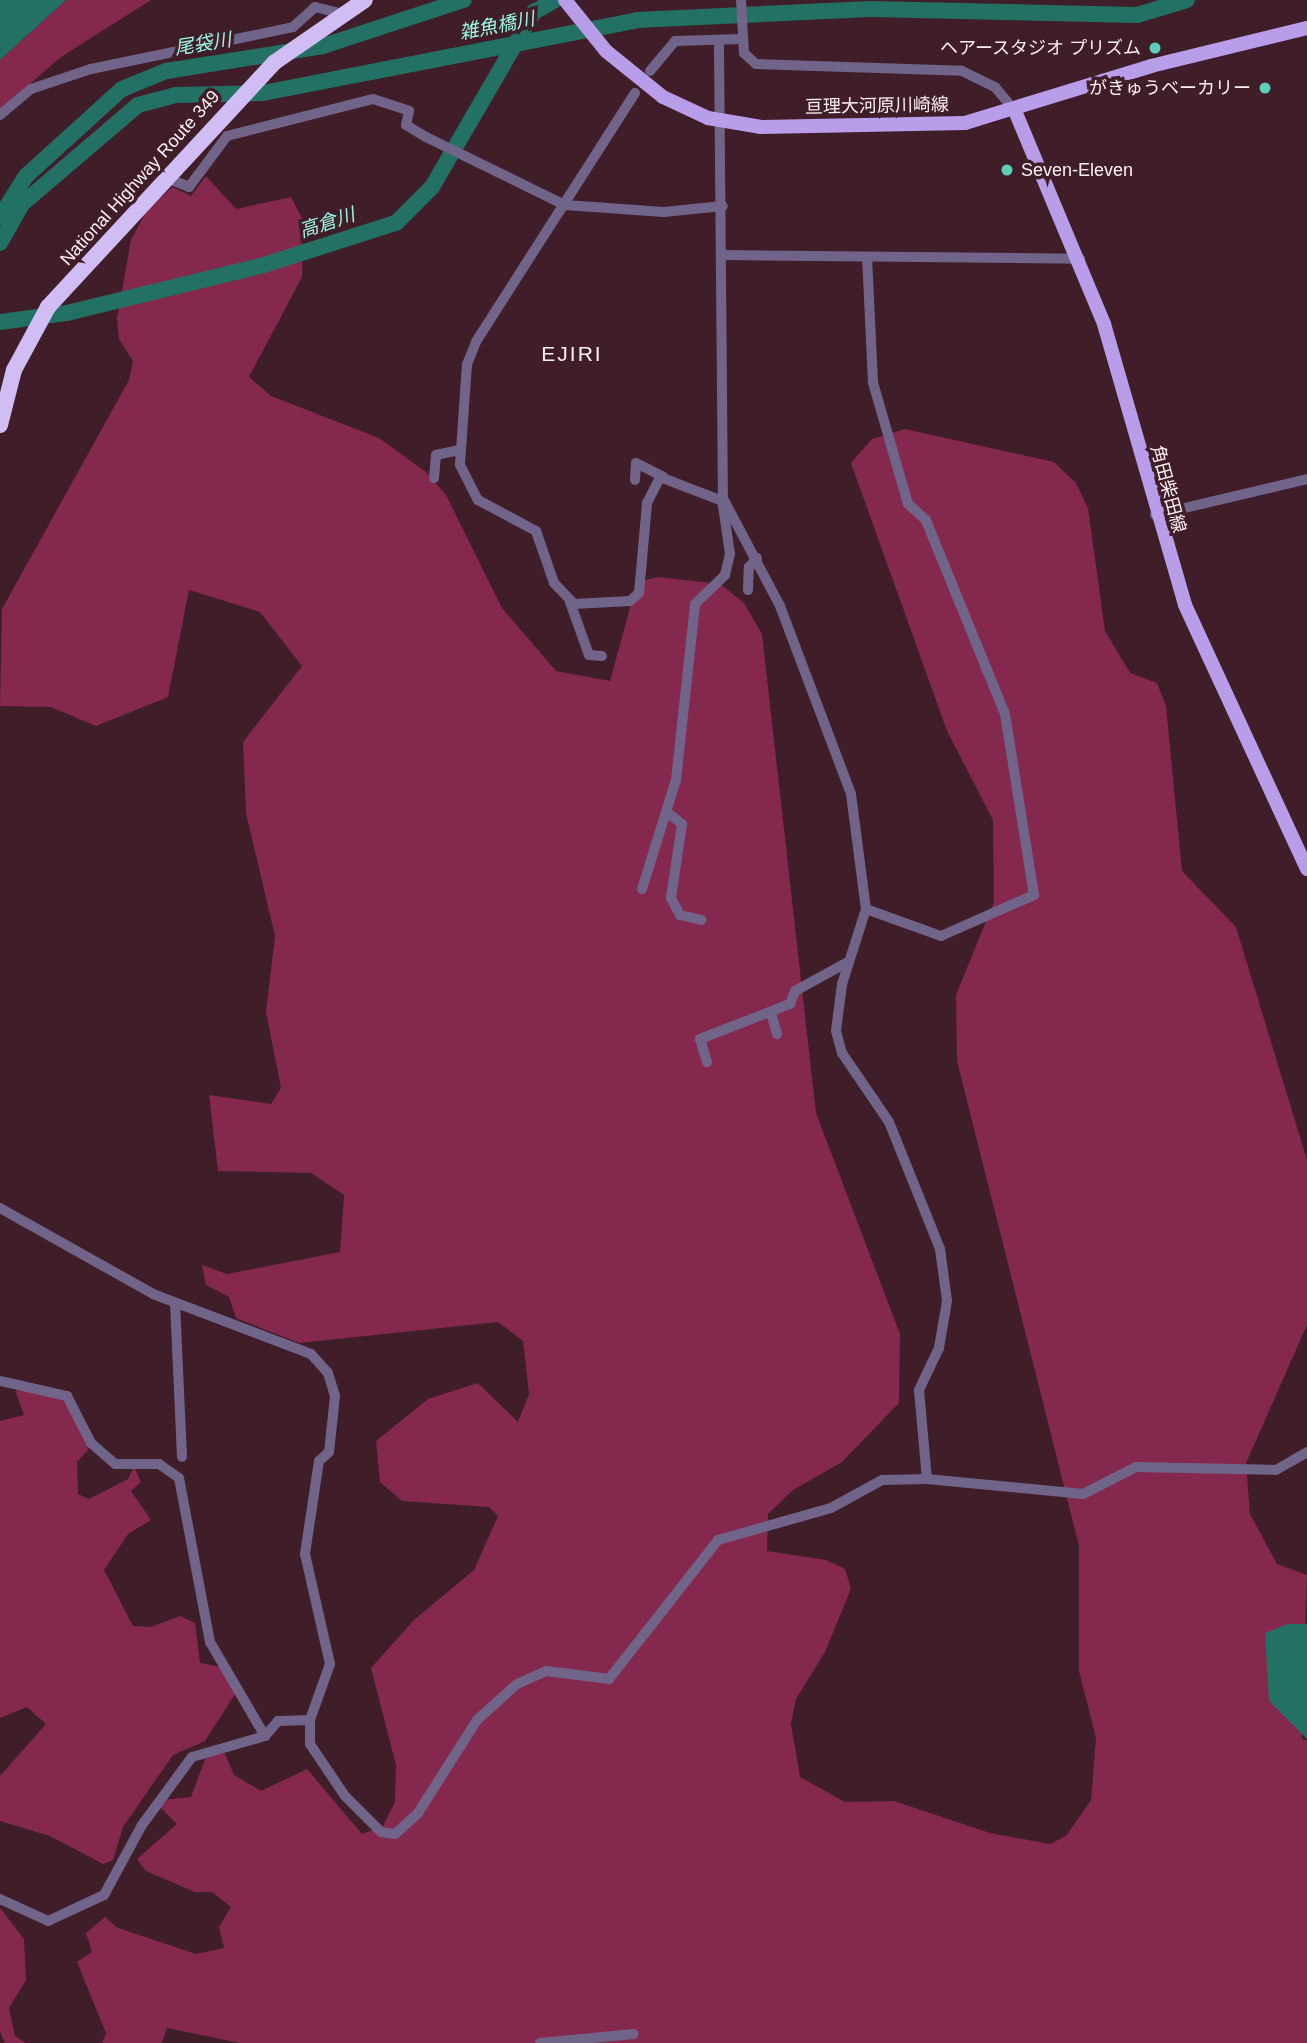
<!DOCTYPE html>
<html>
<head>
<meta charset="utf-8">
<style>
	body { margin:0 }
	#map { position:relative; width:1307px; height:2043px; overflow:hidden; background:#3f1d29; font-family:Arial,"Noto Sans JP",sans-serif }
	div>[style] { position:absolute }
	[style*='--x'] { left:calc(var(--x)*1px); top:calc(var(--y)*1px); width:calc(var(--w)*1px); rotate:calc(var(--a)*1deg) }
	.forest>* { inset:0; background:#84294d }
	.water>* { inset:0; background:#237164 }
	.river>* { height:16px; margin:-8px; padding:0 8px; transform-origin:8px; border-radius:8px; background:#237164 }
	.minor>* { height:10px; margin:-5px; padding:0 5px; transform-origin:5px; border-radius:5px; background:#716489 }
	.major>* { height:14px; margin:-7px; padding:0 7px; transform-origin:7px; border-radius:7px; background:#b89ee9 }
	.highway>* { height:16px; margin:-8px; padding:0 8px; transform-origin:8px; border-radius:8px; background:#cfbdf3 }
	.dots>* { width:19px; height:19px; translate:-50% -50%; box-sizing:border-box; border:4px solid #3f1d29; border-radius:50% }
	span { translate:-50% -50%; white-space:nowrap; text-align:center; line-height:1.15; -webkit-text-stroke:7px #3f1d29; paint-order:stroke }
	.poi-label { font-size:18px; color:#fdeff3 }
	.right { translate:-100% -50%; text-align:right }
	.left { translate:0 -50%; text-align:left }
	.street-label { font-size:18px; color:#fdeff3 }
	.water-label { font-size:19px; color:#99f9e6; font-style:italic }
	.quarter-label { font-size:21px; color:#fdeff3; letter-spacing:2px }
</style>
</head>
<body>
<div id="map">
	<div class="forest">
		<i style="clip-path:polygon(66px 0,151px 0,61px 57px,0 110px,0 60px)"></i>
		<i style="clip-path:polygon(206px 176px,236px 209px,291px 197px,303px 220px,302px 277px,249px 377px,271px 396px,379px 438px,426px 472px,446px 495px,502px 608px,556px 671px,610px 681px,633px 597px,642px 581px,658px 577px,720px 584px,744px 603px,762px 634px,816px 1113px,900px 1334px,899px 1403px,842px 1462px,793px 1490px,768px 1514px,767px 1551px,826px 1560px,845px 1569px,851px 1589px,825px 1652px,796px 1699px,791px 1724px,800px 1777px,845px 1802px,894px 1801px,990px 1833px,1050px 1844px,1066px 1836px,1091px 1800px,1096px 1738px,1079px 1671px,1079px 1546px,957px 1061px,956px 995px,994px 902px,993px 820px,947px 731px,851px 463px,872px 439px,905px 429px,1054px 462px,1076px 483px,1088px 508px,1105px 631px,1130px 673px,1157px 683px,1166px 706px,1182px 871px,1236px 927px,1307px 1160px,1307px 1325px,1246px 1463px,1250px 1514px,1277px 1564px,1307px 1575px,1302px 1739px,1307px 1740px,1307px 2043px,240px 2043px,167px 2028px,162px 2043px,102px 2043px,106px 2033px,77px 1962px,92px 1952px,86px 1933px,105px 1917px,118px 1928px,196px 1954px,224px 1948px,219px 1927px,231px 1907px,212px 1892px,195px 1892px,146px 1871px,137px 1859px,177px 1824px,159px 1806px,161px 1800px,191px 1797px,207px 1754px,223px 1749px,234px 1775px,261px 1791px,307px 1769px,362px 1834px,383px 1826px,395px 1802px,396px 1765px,371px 1668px,414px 1620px,474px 1570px,498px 1516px,489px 1507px,402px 1501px,380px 1482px,376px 1441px,428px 1399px,478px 1383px,518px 1422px,529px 1394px,523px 1341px,498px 1322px,299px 1343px,236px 1318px,229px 1297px,206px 1285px,202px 1265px,227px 1274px,340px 1252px,344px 1195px,311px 1173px,218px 1171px,209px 1095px,271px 1104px,281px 1088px,266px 1012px,275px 936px,246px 813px,243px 742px,302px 666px,260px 612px,189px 590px,168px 697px,96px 726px,51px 707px,0 706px,2px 609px,129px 380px,133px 361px,119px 339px,117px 319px,131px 240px,147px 210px,172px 187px,191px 196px)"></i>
		<i style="clip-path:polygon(15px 1390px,58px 1395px,79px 1416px,88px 1450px,77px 1462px,78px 1494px,89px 1499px,128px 1479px,134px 1466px,141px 1482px,131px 1491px,151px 1520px,128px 1534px,104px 1570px,133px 1626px,151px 1627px,180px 1616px,195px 1623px,200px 1663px,221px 1667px,237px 1691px,205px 1741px,173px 1755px,123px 1827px,113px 1860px,103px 1864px,50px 1836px,0 1821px,0 1776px,46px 1724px,27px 1707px,0 1718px,0 1421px,24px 1415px)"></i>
		<i style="clip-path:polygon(0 1908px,24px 1939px,26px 1980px,9px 2008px,15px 2036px,26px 2043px,5px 2043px,0 2032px)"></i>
	</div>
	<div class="water">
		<i style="clip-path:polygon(0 0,66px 0,0 60px)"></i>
		<i style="clip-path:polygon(1288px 1624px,1307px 1624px,1307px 1739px,1269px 1701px,1265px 1633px)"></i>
	</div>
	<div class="river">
		<i style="--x:0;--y:217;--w:49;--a:-57.6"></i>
		<i style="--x:26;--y:176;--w:130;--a:-42.2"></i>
		<i style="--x:122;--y:89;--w:48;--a:-22.2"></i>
		<i style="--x:166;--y:71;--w:159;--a:-9"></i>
		<i style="--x:323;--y:46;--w:148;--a:-18.1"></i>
		<i style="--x:0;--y:243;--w:45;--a:-60.6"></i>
		<i style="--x:22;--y:204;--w:153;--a:-40.5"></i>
		<i style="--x:138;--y:105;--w:39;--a:-15"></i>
		<i style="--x:176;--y:95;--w:87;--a:-1.3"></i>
		<i style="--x:263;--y:93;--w:381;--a:-11"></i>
		<i style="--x:637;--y:20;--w:233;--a:-2.7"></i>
		<i style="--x:870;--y:9;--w:267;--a:1.3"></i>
		<i style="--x:1137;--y:15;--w:52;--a:-16.7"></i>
		<i style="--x:0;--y:322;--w:68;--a:-7.7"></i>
		<i style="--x:67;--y:313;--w:203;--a:-13.7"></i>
		<i style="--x:264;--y:265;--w:139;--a:-17.7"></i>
		<i style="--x:396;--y:223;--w:51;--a:-45"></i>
		<i style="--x:432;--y:187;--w:203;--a:-59.8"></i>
		<i style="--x:534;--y:12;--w:24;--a:-30"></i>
	</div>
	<div class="minor">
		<i style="--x:741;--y:0;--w:53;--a:86.8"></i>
		<i style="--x:744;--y:53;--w:16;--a:43"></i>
		<i style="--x:756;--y:64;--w:206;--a:1.9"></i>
		<i style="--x:962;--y:71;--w:37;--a:26"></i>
		<i style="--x:995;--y:87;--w:31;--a:50"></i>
		<i style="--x:650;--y:71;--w:39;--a:-50"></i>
		<i style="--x:675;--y:41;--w:66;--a:-1.7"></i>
		<i style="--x:635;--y:93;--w:295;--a:122.6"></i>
		<i style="--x:476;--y:342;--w:24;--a:112"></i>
		<i style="--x:467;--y:364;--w:101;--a:94"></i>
		<i style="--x:460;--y:465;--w:39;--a:63"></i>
		<i style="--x:478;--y:500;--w:66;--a:28.1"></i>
		<i style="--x:536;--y:531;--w:55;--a:70.9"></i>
		<i style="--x:554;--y:583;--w:29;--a:46"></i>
		<i style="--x:574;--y:604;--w:56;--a:-3.1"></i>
		<i style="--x:630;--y:601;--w:12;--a:-42"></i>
		<i style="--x:639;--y:593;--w:90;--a:-84.9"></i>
		<i style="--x:647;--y:503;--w:29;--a:-63"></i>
		<i style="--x:660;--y:477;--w:70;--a:21"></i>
		<i style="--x:725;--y:502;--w:118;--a:62.1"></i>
		<i style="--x:780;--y:606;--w:201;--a:69.3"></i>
		<i style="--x:851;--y:794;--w:116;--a:82.6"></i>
		<i style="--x:866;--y:909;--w:79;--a:107.7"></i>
		<i style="--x:842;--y:984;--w:47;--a:97.3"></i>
		<i style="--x:836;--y:1031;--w:23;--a:75"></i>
		<i style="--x:842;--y:1053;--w:83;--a:55.7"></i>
		<i style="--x:889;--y:1122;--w:137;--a:68.1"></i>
		<i style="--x:940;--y:1249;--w:52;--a:82.3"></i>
		<i style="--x:947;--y:1301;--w:48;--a:99.7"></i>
		<i style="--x:939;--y:1348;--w:47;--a:115.5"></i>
		<i style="--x:919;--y:1390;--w:89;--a:84.9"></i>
		<i style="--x:927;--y:1479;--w:157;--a:5.5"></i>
		<i style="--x:1083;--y:1494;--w:59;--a:-27"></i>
		<i style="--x:1136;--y:1467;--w:140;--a:1.2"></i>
		<i style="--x:1276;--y:1470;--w:36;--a:-30"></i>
		<i style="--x:0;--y:115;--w:40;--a:-40"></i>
		<i style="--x:31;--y:89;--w:63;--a:-18.4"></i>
		<i style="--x:91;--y:69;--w:206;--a:-11.7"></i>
		<i style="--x:293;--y:27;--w:30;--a:-42"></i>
		<i style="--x:315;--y:7;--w:25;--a:14"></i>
		<i style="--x:167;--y:178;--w:24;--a:22"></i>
		<i style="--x:189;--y:187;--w:64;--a:-53.3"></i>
		<i style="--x:227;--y:136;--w:151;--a:-14.2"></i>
		<i style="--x:373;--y:99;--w:38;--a:18"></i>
		<i style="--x:409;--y:111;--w:14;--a:102"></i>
		<i style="--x:406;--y:125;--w:23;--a:31"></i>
		<i style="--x:426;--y:137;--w:155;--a:26.1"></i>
		<i style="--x:565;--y:205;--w:99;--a:4"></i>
		<i style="--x:664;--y:212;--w:59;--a:-5.8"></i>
		<i style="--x:723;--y:255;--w:357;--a:0.6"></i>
		<i style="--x:434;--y:478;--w:23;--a:-85"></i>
		<i style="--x:436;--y:455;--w:24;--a:-12"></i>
		<i style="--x:635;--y:480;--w:17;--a:-87"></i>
		<i style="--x:636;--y:463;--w:31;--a:27"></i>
		<i style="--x:1155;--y:515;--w:156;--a:-13.3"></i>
		<i style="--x:748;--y:590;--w:23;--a:-88"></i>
		<i style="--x:749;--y:567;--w:12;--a:-48"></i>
		<i style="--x:570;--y:602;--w:56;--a:70.3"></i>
		<i style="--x:589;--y:655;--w:13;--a:4"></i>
		<i style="--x:668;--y:813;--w:18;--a:38"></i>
		<i style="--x:682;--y:824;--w:75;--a:98.5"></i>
		<i style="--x:671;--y:898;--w:19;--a:62"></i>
		<i style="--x:680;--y:915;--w:22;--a:13"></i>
		<i style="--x:642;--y:889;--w:114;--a:-72.7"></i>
		<i style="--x:676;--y:780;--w:177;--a:-83.8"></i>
		<i style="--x:695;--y:604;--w:42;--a:-44"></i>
		<i style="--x:725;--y:575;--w:22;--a:-77"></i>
		<i style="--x:730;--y:554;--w:49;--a:-98.3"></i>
		<i style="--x:723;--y:506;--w:465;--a:-90.5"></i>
		<i style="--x:866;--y:909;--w:80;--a:19.8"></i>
		<i style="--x:941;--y:936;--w:102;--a:-23.8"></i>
		<i style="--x:1034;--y:895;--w:183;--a:-99.1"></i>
		<i style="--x:1005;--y:714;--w:209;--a:-112.2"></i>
		<i style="--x:926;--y:520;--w:24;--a:-138"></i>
		<i style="--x:908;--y:504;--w:126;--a:-106.1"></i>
		<i style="--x:873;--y:383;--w:126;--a:-92.7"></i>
		<i style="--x:771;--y:1013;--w:22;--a:74"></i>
		<i style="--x:707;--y:1062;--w:24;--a:-107"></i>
		<i style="--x:700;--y:1039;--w:97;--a:-21.3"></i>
		<i style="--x:790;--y:1004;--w:14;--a:-69"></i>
		<i style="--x:795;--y:991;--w:60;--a:-28.7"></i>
		<i style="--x:0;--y:1208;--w:176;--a:29.3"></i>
		<i style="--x:153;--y:1294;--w:169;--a:20.8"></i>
		<i style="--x:311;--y:1354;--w:25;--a:48"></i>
		<i style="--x:328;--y:1373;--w:24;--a:73"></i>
		<i style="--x:335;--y:1396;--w:56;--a:96.1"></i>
		<i style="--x:329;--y:1452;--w:13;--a:138"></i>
		<i style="--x:319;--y:1461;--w:94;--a:98.6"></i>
		<i style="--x:305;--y:1554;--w:113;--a:77.2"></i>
		<i style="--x:330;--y:1664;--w:59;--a:109.7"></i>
		<i style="--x:310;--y:1720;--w:24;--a:90"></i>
		<i style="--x:310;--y:1744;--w:63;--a:56.1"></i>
		<i style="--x:345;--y:1796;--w:51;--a:45"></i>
		<i style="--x:381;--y:1832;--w:14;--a:8"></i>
		<i style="--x:395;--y:1834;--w:31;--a:-42"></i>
		<i style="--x:418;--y:1813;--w:110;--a:-57.6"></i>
		<i style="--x:477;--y:1720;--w:54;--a:-42"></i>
		<i style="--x:517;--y:1684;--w:32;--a:-24"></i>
		<i style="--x:546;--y:1671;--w:64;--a:7.2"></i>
		<i style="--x:609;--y:1679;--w:177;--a:-51.9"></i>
		<i style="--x:718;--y:1540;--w:117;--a:-15.8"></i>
		<i style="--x:831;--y:1508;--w:58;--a:-28.8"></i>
		<i style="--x:882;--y:1480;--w:45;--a:-1.3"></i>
		<i style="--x:175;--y:1303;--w:154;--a:87.4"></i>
		<i style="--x:0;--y:1381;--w:69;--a:12.6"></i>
		<i style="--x:67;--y:1396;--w:53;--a:62.9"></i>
		<i style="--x:91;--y:1443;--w:32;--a:41"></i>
		<i style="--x:115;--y:1464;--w:44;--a:0"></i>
		<i style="--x:159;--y:1464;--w:24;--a:35"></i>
		<i style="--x:179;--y:1478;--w:167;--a:79.3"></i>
		<i style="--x:210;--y:1642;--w:109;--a:59.7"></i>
		<i style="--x:0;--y:1899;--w:53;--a:24.6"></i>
		<i style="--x:48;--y:1921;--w:62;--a:-24.9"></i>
		<i style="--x:104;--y:1895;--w:80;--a:-61.5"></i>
		<i style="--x:142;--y:1825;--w:84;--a:-53.7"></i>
		<i style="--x:192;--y:1757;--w:76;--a:-16"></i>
		<i style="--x:265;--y:1736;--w:20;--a:-49"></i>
		<i style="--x:278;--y:1721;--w:32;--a:-2"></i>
		<i style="--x:540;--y:2043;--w:94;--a:-5.5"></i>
	</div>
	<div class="major">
		<i style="--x:565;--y:0;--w:65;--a:51.2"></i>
		<i style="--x:606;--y:51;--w:73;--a:38.9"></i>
		<i style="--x:663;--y:97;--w:50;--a:25"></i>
		<i style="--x:708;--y:118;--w:54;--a:9.6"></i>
		<i style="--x:761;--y:127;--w:204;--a:-1.1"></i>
		<i style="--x:965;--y:123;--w:195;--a:-17"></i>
		<i style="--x:1151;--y:66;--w:161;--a:-13.7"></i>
		<i style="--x:1015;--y:111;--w:231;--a:67.3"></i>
		<i style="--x:1104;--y:324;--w:292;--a:73.9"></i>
		<i style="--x:1185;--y:605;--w:291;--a:65.2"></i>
	</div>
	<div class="highway">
		<i style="--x:0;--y:425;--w:57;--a:-75.7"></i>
		<i style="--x:14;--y:370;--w:72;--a:-61.6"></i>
		<i style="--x:48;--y:307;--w:334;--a:-47.2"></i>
		<i style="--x:275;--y:62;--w:109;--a:-34.6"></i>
	</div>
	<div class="dots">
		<i style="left:1155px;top:48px;background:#5cceba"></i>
		<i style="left:1265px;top:88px;background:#5cceba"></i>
		<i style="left:1007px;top:170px;background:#5cceba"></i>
	</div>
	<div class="poi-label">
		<span class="right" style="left:1141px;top:48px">ヘアースタジオ プリズム</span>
		<span class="right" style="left:1251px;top:88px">がきゅうベーカリー</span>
		<span class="left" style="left:1021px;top:170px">Seven-Eleven</span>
	</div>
	<div class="street-label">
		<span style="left:877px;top:106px;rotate:-1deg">亘理大河原川崎線</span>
		<span style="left:140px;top:178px;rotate:-48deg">National Highway Route 349</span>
		<span style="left:1168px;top:489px;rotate:75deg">角田柴田線</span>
	</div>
	<div class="water-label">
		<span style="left:497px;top:26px;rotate:-11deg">雑魚橋川</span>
		<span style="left:203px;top:44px;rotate:-9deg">尾袋川</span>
		<span style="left:327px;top:223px;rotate:-18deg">高倉川</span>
	</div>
	<div class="quarter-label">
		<span style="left:572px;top:354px">EJIRI</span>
	</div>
</div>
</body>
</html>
